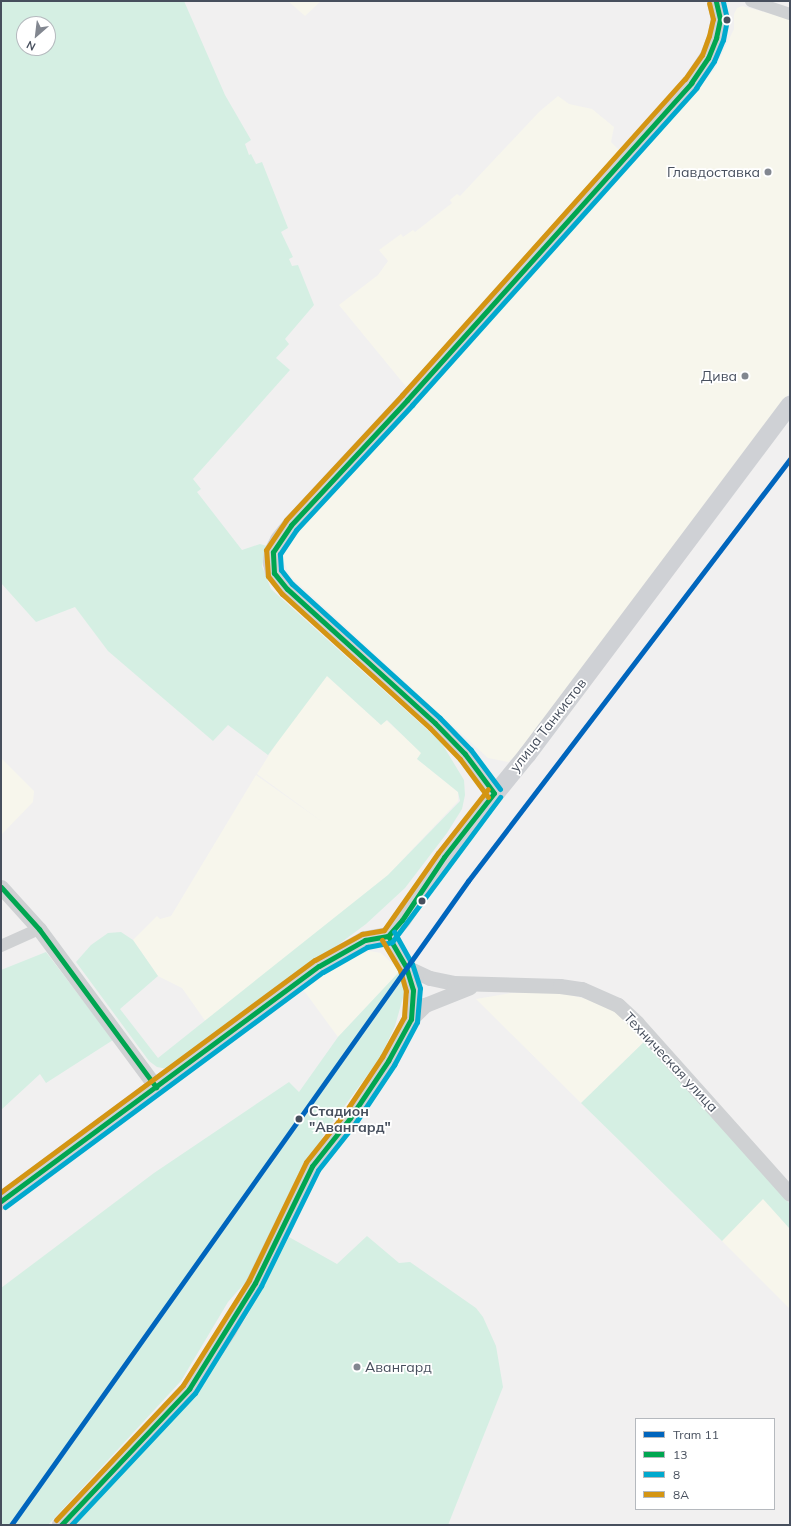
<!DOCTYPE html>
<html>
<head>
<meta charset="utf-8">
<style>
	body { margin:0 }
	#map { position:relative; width:791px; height:1526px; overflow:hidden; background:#f1f0f0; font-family:Mulish,sans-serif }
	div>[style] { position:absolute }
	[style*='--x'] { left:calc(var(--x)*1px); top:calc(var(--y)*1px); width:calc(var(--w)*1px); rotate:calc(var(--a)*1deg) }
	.commercial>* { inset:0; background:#f7f6ec }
	.green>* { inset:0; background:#d5efe3 }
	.minor>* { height:12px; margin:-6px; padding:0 6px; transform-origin:6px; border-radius:6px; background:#cfd1d3 }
	.tertiary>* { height:15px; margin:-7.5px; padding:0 7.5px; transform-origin:7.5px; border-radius:7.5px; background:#cfd1d3 }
	.secondary>* { height:18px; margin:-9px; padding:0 9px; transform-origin:9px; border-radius:9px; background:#cfd1d5 }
	.bus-1>* { height:5px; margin:-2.5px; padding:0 2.5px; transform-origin:2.5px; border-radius:2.5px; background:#00a651 }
	.bus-2>* { height:5px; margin:-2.5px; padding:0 2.5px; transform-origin:2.5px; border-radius:2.5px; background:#00a9ce }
	.bus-3>* { height:5px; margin:-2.5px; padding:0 2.5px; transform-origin:2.5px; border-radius:2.5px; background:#d49513 }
	.tram-1>* { height:5px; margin:-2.5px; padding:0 2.5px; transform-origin:2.5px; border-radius:2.5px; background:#0065bd }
	.dots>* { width:11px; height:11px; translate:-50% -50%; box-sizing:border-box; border:2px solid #fff; border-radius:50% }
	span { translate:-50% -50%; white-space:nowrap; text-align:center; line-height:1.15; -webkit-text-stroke:3.5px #fff; paint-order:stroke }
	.poi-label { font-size:14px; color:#474f5d }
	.right { translate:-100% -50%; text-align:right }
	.left { translate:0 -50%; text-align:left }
	.street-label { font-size:14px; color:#474f5d }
	.stop-label { font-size:14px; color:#474f5d; font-weight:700 }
	.frame { position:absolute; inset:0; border:2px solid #474f5d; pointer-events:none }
	.legend { position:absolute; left:635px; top:1418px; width:140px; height:92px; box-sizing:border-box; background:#fff; border:1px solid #b5b9be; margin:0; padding:5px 7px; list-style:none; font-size:12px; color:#474f5d }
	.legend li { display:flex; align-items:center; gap:8px; height:20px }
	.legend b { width:20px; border:1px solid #b5b9be }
	.north { position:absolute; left:16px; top:16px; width:40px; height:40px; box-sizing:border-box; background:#fff; border:1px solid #b5b9be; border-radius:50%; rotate:208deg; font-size:11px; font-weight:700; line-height:16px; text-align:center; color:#474f5d }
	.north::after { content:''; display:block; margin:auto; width:14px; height:18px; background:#828790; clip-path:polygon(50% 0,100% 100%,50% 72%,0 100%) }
</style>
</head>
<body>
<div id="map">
	<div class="commercial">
		<i style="clip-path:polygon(288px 1px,321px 1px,305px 16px)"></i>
		<i style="clip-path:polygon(742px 6px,790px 19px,790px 392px,522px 751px,508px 762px,488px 758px,290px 576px,283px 560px,284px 552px,289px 542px,714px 70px,734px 29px,734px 14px,737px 8px)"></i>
		<i style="clip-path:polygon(558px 96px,569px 104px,592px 109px,614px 127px,611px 142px,622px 153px,408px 389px,339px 305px,378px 275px,388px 261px,379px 250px,401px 234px,403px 237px,413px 230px,415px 232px,452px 203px,450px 200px,457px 194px,460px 196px,539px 112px)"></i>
		<i style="clip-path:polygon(327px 676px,381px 725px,386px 720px,422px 753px,417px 759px,458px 792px,458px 801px,388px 875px,206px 1022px,182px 988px,158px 976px,133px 940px,157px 916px,160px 919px,171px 916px,256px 775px,324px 823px,257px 774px,288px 725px)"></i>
		<i style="clip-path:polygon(1px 758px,34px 791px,33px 802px,1px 835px)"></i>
		<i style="clip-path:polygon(370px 951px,381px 953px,400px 971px,338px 1037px,302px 988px,343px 960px)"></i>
		<i style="clip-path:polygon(558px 992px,598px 1002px,613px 1009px,645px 1041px,581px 1103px,476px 999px,511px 993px)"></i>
		<i style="clip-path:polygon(763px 1198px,790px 1229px,790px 1309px,722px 1241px)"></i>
	</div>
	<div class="green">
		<i style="clip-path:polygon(evenodd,1px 1px,184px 1px,225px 95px,251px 140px,245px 144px,249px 155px,251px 154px,256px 164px,262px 162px,288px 228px,281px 232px,293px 257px,289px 259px,292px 266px,298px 265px,314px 305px,285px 339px,289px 344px,276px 358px,290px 370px,193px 479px,201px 489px,197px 492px,242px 550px,260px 544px,267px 546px,262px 566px,271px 589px,441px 742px,464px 780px,465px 795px,462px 809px,447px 833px,405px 888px,366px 924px,174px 1067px,167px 1069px,157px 1067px,149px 1061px,76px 962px,91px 945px,108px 933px,121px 932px,133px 940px,158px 976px,120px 1009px,158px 1058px,388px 875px,460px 801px,458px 792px,417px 759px,421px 753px,387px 720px,381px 725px,327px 676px,268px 755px,228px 725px,213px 741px,108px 651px,75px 607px,36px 622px,1px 583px,1px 1px,24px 24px,48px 24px,48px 48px,24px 48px,24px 24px)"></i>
		<i style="clip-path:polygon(46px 952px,113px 1040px,46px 1083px,40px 1074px,1px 1110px,1px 970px)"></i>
		<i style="clip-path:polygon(400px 971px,405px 984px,404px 994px,395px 1026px,380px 1058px,324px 1134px,250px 1277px,228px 1302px,181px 1381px,48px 1525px,1px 1525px,1px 1288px,154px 1173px,289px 1082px,299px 1092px,338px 1037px)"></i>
		<i style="clip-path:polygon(645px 1041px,790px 1204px,790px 1229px,763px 1199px,722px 1241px,581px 1103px)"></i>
		<i style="clip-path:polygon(367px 1236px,399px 1263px,410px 1262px,476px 1308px,483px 1317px,496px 1346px,503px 1387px,448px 1525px,73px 1525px,97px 1495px,195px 1398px,247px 1316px,289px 1237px,337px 1264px)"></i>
	</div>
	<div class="minor">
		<i style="--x:751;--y:1;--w:41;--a:18.4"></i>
		<i style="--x:1;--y:946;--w:42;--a:-24.1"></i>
	</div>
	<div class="tertiary">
		<i style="--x:1;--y:887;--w:57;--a:47.9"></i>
		<i style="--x:39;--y:929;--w:197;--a:53.5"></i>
		<i style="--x:406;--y:967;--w:26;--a:25"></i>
		<i style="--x:430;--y:978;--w:25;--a:12"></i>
		<i style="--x:454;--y:983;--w:106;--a:1.6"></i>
		<i style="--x:560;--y:986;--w:22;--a:8"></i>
		<i style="--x:582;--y:989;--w:39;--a:24"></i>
		<i style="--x:618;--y:1005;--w:26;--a:43"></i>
		<i style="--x:637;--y:1023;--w:229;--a:48.2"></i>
		<i style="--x:411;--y:1019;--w:20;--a:-45"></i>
		<i style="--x:425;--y:1005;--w:48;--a:-21.8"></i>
	</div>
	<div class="secondary">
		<i style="--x:494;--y:793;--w:49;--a:-126.6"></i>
		<i style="--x:465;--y:754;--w:43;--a:-134.1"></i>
		<i style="--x:435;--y:723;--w:200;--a:-137.8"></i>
		<i style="--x:287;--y:589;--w:21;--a:-129"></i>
		<i style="--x:274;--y:573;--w:10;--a:-101"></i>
		<i style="--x:272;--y:563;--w:11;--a:-85"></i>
		<i style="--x:273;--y:552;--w:13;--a:-63"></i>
		<i style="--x:279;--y:540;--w:19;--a:-51"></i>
		<i style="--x:291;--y:525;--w:171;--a:-47.1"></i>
		<i style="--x:407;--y:400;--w:426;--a:-48.1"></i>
		<i style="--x:691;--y:83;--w:30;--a:-56"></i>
		<i style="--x:708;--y:58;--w:22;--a:-68"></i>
		<i style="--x:716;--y:38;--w:19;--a:-78"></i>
		<i style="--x:720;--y:19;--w:18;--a:-103"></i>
		<i style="--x:1;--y:1201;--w:395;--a:-36.5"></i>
		<i style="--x:319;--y:966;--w:53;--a:-29.5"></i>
		<i style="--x:365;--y:940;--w:23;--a:-10"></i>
		<i style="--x:388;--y:936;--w:21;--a:-49"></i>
		<i style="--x:402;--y:920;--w:76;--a:-56.3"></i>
		<i style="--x:444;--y:857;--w:132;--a:-50.9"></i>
		<i style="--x:527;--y:755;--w:438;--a:-53.1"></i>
		<i style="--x:61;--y:1525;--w:187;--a:-46.7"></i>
		<i style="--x:189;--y:1389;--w:71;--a:-56.5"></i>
		<i style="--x:228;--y:1330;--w:54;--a:-60.1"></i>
		<i style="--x:255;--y:1283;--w:130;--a:-64"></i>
		<i style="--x:312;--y:1166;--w:61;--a:-51.6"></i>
		<i style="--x:350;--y:1118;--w:69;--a:-56.3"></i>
		<i style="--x:388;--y:1061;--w:48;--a:-61.3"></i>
		<i style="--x:411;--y:1019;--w:29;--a:-86"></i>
		<i style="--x:413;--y:990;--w:24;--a:-107"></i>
		<i style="--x:406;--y:967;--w:36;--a:-120"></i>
	</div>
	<div class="bus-1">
		<i style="--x:494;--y:793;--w:49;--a:-126.6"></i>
		<i style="--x:465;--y:754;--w:43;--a:-134.1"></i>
		<i style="--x:435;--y:723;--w:200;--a:-137.8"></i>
		<i style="--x:287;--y:589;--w:21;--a:-129"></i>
		<i style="--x:274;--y:573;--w:21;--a:-93"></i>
		<i style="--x:273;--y:552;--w:32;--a:-56"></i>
		<i style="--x:291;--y:525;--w:171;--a:-47.1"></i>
		<i style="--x:407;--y:400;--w:426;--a:-48.1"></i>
		<i style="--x:691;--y:83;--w:30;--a:-56"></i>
		<i style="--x:708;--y:58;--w:22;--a:-68"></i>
		<i style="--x:716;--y:38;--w:19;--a:-78"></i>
		<i style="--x:720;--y:19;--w:18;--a:-103"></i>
		<i style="--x:1;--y:887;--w:57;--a:47.9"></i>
		<i style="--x:39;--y:929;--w:197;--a:53.5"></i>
		<i style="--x:1;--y:1201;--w:395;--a:-36.5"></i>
		<i style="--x:319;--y:966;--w:53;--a:-29.5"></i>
		<i style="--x:365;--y:940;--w:23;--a:-10"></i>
		<i style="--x:388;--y:936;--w:21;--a:-49"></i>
		<i style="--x:402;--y:920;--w:76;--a:-56.3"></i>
		<i style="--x:444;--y:857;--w:81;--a:-52"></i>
		<i style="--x:61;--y:1525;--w:187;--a:-46.7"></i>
		<i style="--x:189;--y:1389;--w:125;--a:-58.1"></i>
		<i style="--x:255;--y:1283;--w:130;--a:-64"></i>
		<i style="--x:312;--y:1166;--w:61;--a:-51.6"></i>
		<i style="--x:350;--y:1118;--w:69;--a:-56.3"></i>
		<i style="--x:388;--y:1061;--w:48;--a:-61.3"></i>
		<i style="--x:411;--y:1019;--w:29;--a:-86"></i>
		<i style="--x:413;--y:990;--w:24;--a:-107"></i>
		<i style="--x:406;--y:967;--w:36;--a:-120"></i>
	</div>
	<div class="bus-2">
		<i style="--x:500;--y:789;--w:49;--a:-126.6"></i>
		<i style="--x:471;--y:750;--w:45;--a:-134.1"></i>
		<i style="--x:440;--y:718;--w:200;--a:-137.8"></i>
		<i style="--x:292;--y:584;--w:18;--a:-128"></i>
		<i style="--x:281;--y:570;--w:16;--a:-94"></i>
		<i style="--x:280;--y:554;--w:29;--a:-56"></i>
		<i style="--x:296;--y:530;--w:171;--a:-47.1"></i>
		<i style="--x:412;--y:405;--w:426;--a:-48.1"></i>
		<i style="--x:696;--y:88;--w:32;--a:-56"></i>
		<i style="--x:714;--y:61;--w:23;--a:-67"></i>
		<i style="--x:723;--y:40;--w:21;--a:-79"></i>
		<i style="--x:727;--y:19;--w:18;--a:-103"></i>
		<i style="--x:5;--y:1207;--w:395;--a:-36.5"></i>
		<i style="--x:323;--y:972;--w:51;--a:-29.6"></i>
		<i style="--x:367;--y:947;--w:25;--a:-11"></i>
		<i style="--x:392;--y:942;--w:181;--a:-53.3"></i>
		<i style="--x:71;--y:1525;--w:181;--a:-46.8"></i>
		<i style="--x:195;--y:1393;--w:126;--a:-58.3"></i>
		<i style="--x:261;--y:1286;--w:129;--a:-63.8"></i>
		<i style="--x:318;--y:1170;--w:61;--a:-51.6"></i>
		<i style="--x:356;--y:1122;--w:69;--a:-56.3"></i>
		<i style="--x:394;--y:1065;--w:49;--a:-61.9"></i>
		<i style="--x:417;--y:1022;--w:34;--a:-85"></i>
		<i style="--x:420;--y:988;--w:25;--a:-108"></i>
		<i style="--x:412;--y:964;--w:37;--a:-119"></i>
	</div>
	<div class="bus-3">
		<i style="--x:488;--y:797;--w:47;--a:-126.4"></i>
		<i style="--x:460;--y:759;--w:43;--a:-134.1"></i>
		<i style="--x:430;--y:728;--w:200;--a:-137.8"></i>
		<i style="--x:282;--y:594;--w:23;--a:-128"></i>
		<i style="--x:268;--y:576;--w:26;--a:-94"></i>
		<i style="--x:266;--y:550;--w:36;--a:-56"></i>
		<i style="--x:286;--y:520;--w:171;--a:-47.1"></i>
		<i style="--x:402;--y:395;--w:424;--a:-48.2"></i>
		<i style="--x:685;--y:79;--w:29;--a:-55"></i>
		<i style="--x:702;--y:55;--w:20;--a:-70"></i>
		<i style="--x:709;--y:36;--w:17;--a:-77"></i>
		<i style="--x:713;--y:19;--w:16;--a:-104"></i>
		<i style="--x:1;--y:1192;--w:390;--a:-36.5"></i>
		<i style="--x:315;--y:960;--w:54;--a:-29"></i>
		<i style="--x:362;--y:934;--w:22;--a:-10"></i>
		<i style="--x:384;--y:930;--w:94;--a:-55"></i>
		<i style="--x:438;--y:853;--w:81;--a:-52"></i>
		<i style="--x:56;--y:1520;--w:185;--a:-46.7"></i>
		<i style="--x:183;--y:1385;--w:124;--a:-57.8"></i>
		<i style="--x:249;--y:1280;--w:131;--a:-64.2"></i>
		<i style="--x:306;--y:1162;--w:61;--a:-51.6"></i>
		<i style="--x:344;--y:1114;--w:69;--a:-56.3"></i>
		<i style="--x:382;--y:1057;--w:46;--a:-61.2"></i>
		<i style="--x:404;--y:1017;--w:26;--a:-86"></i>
		<i style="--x:406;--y:991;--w:22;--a:-106"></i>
		<i style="--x:400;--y:970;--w:35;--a:-121"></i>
	</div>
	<div class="tram-1">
		<i style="--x:11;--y:1525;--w:790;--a:-54.64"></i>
		<i style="--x:468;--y:881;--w:531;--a:-52.66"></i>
	</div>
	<div class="dots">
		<i style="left:727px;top:20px;background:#474f5d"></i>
		<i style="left:768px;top:172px;background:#828790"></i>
		<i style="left:745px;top:376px;background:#828790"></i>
		<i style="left:422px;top:901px;background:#474f5d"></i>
		<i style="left:299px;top:1119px;background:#474f5d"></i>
		<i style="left:357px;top:1367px;background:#828790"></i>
	</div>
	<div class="poi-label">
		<span class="right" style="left:760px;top:172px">Главдоставка</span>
		<span class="right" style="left:737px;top:376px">Дива</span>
		<span class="left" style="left:365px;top:1367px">Авангард</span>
	</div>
	<div class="street-label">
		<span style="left:548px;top:725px;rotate:-52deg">улица Танкистов</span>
		<span style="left:671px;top:1062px;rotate:47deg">Техническая улица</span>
	</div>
	<div class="stop-label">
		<span class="left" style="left:309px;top:1119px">Стадион<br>"Авангард"</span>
	</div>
	<div class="frame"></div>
	<ul class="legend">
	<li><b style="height:5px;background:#0065bd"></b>Tram 11</li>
	<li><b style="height:5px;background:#00a651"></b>13</li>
	<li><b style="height:5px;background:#00a9ce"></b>8</li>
	<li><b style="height:5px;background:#d49513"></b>8А</li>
	</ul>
	<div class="north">N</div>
</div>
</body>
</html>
